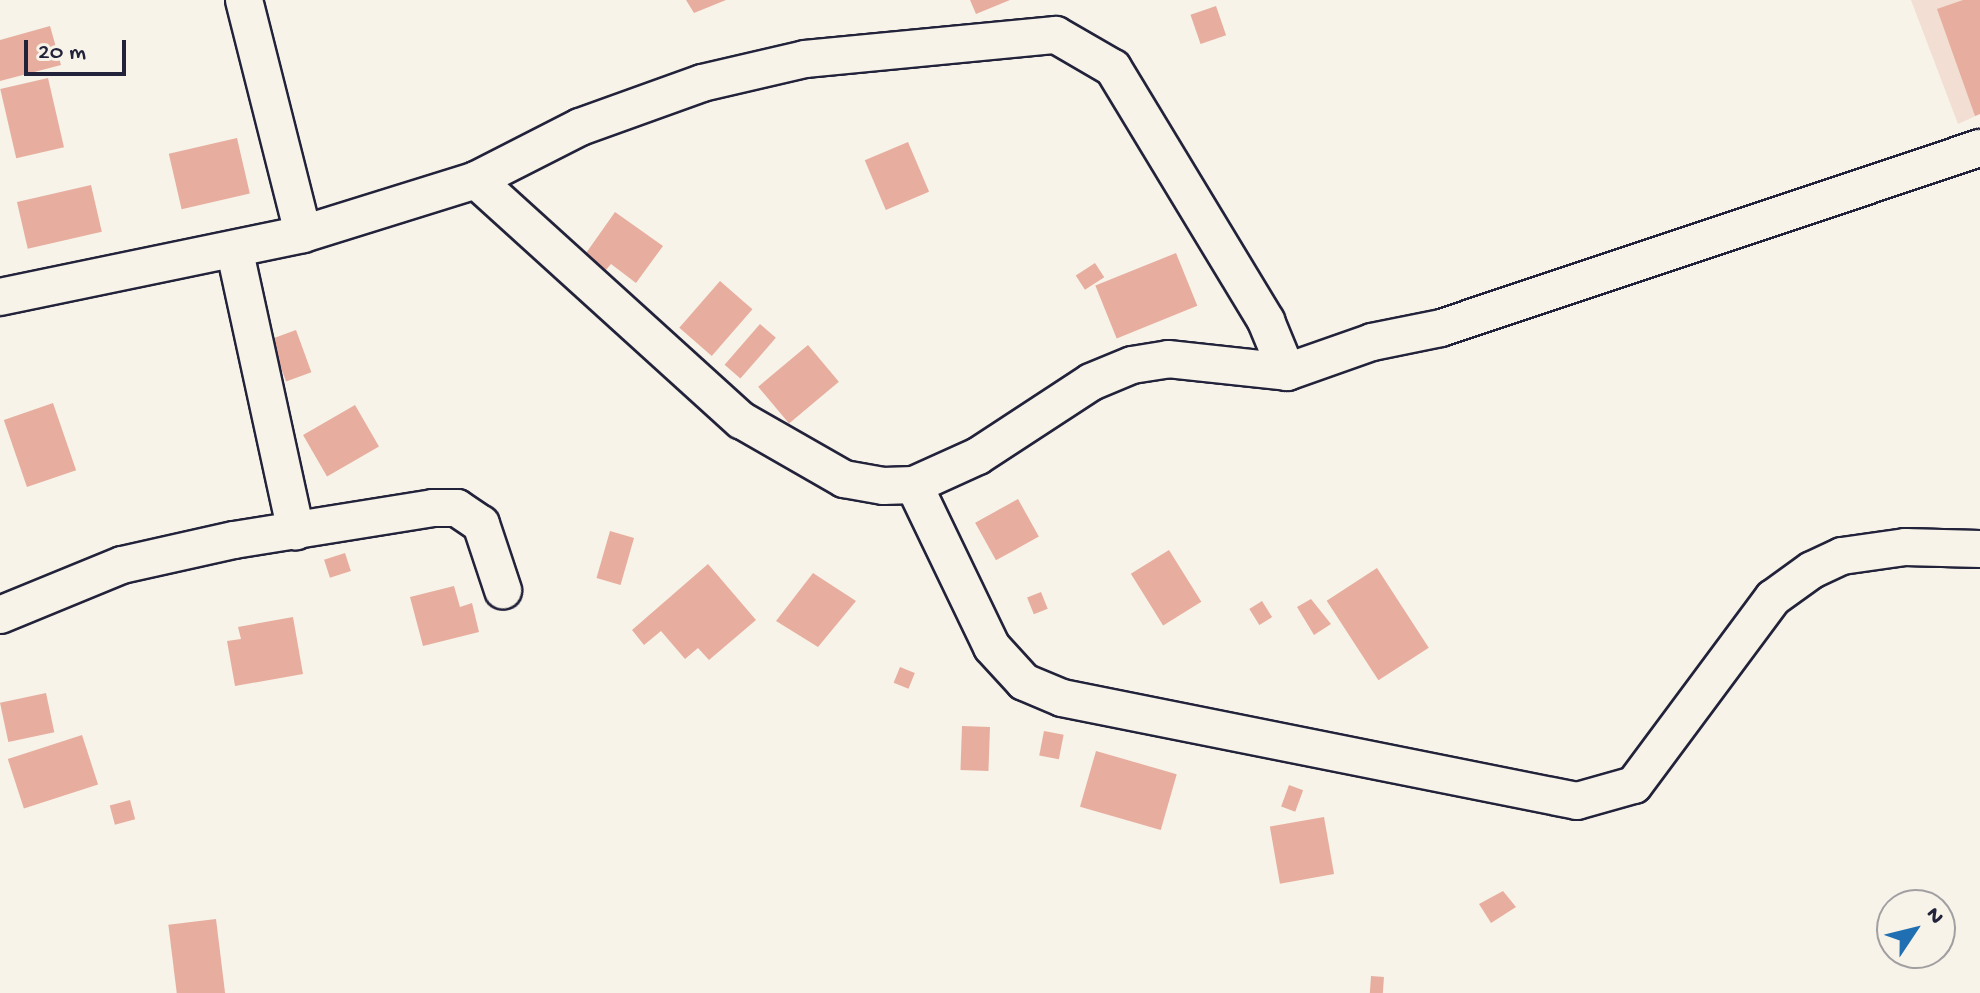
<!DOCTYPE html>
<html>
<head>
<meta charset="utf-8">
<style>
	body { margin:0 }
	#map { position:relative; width:1980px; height:993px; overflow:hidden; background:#f7f3e8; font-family:"Gochi Hand",sans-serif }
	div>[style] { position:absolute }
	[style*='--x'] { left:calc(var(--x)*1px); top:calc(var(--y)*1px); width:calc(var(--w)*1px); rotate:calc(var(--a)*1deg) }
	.built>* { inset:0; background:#f2ded2 }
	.building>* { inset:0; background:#e7ae9f; transform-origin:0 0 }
	.roads { filter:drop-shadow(2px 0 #22223b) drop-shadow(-2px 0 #22223b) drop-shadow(0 2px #22223b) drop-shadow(0 -2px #22223b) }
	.street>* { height:36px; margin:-18px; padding:0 18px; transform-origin:18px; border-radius:18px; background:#f7f3e8 }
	span { translate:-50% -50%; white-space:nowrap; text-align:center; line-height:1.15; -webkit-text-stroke:7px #f7f3e8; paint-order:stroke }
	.north { position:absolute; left:1876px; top:889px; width:80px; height:80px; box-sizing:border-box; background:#f7f3e8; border:2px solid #a29fa3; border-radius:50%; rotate:55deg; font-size:22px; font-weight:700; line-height:32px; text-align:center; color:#22223b }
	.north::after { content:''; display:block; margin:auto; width:28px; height:36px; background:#1f6fb2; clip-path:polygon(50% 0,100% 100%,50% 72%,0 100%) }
	.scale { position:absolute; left:24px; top:40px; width:102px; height:36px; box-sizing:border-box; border:4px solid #22223b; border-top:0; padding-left:10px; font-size:24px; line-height:28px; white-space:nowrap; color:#22223b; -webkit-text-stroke:6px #f7f3e8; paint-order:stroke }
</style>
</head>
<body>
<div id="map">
	<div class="built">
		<i style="clip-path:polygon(1911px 0,1980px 0,1980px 114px,1958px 124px)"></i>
	</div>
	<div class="building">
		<i style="clip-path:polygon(686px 0,726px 0,694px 13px)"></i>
		<i style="clip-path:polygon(970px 0,1010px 0,976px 14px)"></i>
		<i style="clip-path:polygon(1963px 0,1980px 0,1980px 114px,1975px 116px,1937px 9px)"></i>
		<i style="left:1216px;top:6px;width:31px;height:27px;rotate:71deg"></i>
		<i style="clip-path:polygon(50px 26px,61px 65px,0 81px,0 40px)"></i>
		<i style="left:48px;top:78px;width:71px;height:49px;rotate:77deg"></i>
		<i style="left:237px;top:138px;width:57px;height:70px;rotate:77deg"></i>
		<i style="left:908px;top:142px;width:54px;height:47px;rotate:67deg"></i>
		<i style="left:91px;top:185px;width:48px;height:76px;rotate:77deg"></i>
		<i style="clip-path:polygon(615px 212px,663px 246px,636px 283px,611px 264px,605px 271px,584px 256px)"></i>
		<i style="left:1176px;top:253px;width:57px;height:87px;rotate:68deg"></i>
		<i style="left:1095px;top:263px;width:17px;height:23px;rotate:57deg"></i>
		<i style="left:720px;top:281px;width:43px;height:62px;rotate:41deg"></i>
		<i style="left:760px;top:324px;width:21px;height:54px;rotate:41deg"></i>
		<i style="left:296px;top:330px;width:45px;height:27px;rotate:70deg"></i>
		<i style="left:808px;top:345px;width:48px;height:65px;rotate:50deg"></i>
		<i style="left:53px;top:403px;width:71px;height:52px;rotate:71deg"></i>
		<i style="left:355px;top:405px;width:48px;height:60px;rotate:60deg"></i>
		<i style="left:1018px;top:499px;width:43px;height:49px;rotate:61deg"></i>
		<i style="left:610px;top:531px;width:25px;height:49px;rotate:16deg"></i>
		<i style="left:1169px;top:550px;width:61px;height:45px;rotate:58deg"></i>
		<i style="left:345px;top:553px;width:19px;height:22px;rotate:72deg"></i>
		<i style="clip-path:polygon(708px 564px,756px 620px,709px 660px,698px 648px,685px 659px,661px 631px,644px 645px,632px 630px)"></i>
		<i style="left:1377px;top:568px;width:95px;height:60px;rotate:57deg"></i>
		<i style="clip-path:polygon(813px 573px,856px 601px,818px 647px,776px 621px)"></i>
		<i style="clip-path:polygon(454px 586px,460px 607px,472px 603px,479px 632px,423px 646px,410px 597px)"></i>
		<i style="left:1041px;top:592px;width:18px;height:15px;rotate:68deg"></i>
		<i style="clip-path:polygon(1311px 599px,1331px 624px,1314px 635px,1297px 607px)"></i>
		<i style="left:1262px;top:601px;width:19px;height:15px;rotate:58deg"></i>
		<i style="clip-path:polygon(293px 617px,303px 674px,235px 686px,227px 641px,241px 639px,238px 627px)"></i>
		<i style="left:900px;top:667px;width:16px;height:17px;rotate:22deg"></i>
		<i style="left:46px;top:693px;width:40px;height:47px;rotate:78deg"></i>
		<i style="left:962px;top:726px;width:28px;height:44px;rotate:2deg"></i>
		<i style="left:1044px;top:731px;width:20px;height:25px;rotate:11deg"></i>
		<i style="left:82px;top:735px;width:52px;height:78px;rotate:72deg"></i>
		<i style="left:1096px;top:751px;width:84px;height:58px;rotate:16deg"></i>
		<i style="left:1289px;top:785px;width:15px;height:23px;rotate:20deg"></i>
		<i style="left:130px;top:800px;width:20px;height:21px;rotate:75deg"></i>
		<i style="left:1324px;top:817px;width:58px;height:55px;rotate:80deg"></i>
		<i style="clip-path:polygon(1503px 891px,1516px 907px,1491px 923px,1479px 904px)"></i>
		<i style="left:216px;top:919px;width:75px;height:48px;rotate:83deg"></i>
		<i style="left:1371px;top:976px;width:13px;height:17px;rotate:4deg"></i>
	</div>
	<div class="roads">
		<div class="street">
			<i style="--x:244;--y:0;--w:241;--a:75.8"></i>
			<i style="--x:476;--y:180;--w:358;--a:42.2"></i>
			<i style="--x:741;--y:420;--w:119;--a:29.8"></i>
			<i style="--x:844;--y:479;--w:40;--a:10"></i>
			<i style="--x:883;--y:486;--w:31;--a:-2"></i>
			<i style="--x:914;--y:485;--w:70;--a:-24.4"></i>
			<i style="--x:978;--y:456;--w:135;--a:-33.2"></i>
			<i style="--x:1091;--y:382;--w:44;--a:-22.5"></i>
			<i style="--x:1132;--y:365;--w:36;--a:-9"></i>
			<i style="--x:1168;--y:359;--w:120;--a:6.2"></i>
			<i style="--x:1287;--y:372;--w:90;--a:-19.4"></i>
			<i style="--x:1372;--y:342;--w:70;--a:-11.5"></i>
			<i style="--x:1441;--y:328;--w:568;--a:-18.47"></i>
			<i style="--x:235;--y:252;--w:286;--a:77.7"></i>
			<i style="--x:0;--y:297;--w:309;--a:-11.7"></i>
			<i style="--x:303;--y:234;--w:181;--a:-17.3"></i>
			<i style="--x:476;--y:180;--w:117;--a:-27"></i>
			<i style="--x:580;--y:127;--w:130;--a:-19.8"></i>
			<i style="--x:702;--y:83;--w:106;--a:-13.1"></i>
			<i style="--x:805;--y:59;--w:252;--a:-5.5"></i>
			<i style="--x:1056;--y:35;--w:66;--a:30.1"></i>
			<i style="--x:1113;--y:68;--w:296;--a:58.8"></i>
			<i style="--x:1266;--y:321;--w:55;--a:67.6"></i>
			<i style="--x:914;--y:485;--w:180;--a:64.3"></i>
			<i style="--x:992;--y:647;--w:47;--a:47.6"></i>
			<i style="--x:1024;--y:682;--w:41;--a:22.8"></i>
			<i style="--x:1062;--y:698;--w:525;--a:11.31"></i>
			<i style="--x:1577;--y:801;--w:59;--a:-15.7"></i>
			<i style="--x:1634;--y:785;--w:233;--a:-53.4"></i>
			<i style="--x:1773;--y:598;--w:48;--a:-35.7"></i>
			<i style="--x:1812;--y:570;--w:33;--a:-25"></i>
			<i style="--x:1842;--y:556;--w:64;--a:-8.1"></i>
			<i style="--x:1905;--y:547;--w:75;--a:1.5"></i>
			<i style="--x:0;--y:615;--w:132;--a:-22.3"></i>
			<i style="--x:122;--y:565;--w:115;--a:-12.6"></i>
			<i style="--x:234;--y:540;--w:202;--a:-9.1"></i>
			<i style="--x:433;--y:508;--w:24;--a:0"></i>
			<i style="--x:457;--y:508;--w:29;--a:34"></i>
			<i style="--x:481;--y:524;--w:70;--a:71.6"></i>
		</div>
	</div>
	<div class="north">N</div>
	<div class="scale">20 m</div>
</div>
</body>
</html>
